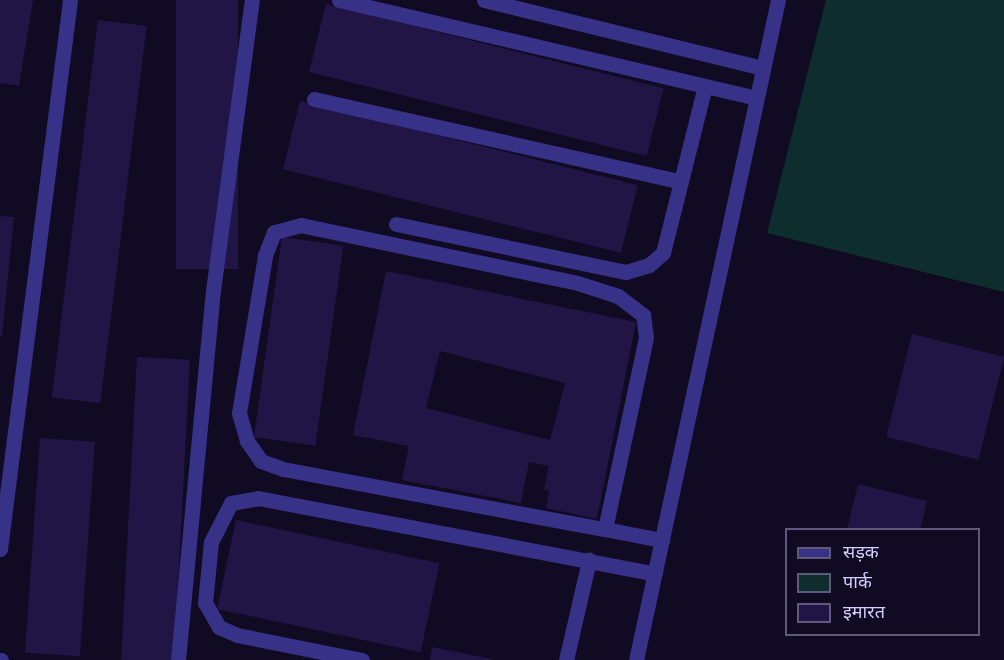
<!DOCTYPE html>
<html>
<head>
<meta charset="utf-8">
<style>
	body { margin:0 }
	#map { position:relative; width:1004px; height:660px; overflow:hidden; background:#100b23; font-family:"Alegreya Sans","Noto Sans Devanagari",sans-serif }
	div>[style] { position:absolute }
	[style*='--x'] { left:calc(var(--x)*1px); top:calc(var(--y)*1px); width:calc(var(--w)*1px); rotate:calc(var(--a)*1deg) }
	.green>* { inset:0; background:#0e2e2e }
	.building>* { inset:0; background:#211546; transform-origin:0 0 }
	.minor>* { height:15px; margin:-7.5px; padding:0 7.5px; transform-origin:7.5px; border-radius:7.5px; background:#373188 }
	span { translate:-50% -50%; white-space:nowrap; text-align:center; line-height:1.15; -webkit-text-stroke:5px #100b23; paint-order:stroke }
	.legend { position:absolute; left:785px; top:528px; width:195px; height:108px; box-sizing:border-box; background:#100b23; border:2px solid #5f597b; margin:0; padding:8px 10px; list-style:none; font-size:18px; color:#d5ceff }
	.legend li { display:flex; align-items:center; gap:12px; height:30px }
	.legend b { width:30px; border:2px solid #5f597b }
</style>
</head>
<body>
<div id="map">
	<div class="green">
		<i style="clip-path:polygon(826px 0,1004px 0,1004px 292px,767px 233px)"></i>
	</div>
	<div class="building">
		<i style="clip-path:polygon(0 0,33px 0,19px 86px,0 83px)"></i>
		<i style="left:176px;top:0;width:62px;height:269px"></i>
		<i style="left:326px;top:4px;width:348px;height:70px;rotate:14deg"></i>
		<i style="left:98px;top:20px;width:49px;height:380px;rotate:7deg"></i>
		<i style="left:300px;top:101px;width:348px;height:70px;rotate:14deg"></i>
		<i style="clip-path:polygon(0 216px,14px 217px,2px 336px,0 336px)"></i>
		<i style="left:282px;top:237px;width:62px;height:202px;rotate:8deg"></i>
		<i style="clip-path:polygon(evenodd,386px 271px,636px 322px,597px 519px,546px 508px,549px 491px,544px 489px,549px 466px,529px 462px,521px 503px,402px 480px,409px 446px,353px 435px,386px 271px,440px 351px,565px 383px,550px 440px,426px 408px,440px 351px)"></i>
		<i style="left:912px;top:334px;width:95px;height:106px;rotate:14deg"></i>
		<i style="left:137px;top:357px;width:53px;height:304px;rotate:3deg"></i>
		<i style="left:40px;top:438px;width:55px;height:215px;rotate:4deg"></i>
		<i style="clip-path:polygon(858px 484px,927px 501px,920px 530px,847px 530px)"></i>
		<i style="left:236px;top:520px;width:208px;height:91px;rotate:12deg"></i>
		<i style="clip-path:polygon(432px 647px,491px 659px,491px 660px,430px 660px)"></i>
	</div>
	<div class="minor">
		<i style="--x:339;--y:0;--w:429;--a:13.2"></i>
		<i style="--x:484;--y:0;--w:287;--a:13.7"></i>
		<i style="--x:314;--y:99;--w:376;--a:12.7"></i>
		<i style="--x:396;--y:224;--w:235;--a:11.8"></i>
		<i style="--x:626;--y:272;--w:24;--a:-17"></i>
		<i style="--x:649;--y:265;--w:18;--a:-41"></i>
		<i style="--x:663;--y:253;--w:172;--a:-75.9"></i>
		<i style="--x:605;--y:529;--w:195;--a:-77.9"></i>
		<i style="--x:646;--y:338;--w:23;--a:-97"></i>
		<i style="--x:643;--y:315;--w:31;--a:-143"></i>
		<i style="--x:618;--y:296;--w:42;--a:-162"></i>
		<i style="--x:578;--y:283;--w:283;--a:-168.2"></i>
		<i style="--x:301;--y:225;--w:28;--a:165"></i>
		<i style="--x:274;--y:232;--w:26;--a:111"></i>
		<i style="--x:265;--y:256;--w:159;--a:99.4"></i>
		<i style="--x:239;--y:413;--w:29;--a:74"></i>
		<i style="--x:247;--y:441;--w:24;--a:55"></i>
		<i style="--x:261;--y:461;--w:23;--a:20"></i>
		<i style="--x:283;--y:469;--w:328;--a:10.6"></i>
		<i style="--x:605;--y:529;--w:15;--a:11"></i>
		<i style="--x:620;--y:532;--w:43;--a:10.8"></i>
		<i style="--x:0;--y:549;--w:553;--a:-82.73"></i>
		<i style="--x:0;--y:660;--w:1;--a:0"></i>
		<i style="--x:178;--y:660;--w:371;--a:-84.6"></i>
		<i style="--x:213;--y:291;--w:294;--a:-82.4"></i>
		<i style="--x:362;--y:660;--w:127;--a:-168.7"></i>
		<i style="--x:237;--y:635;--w:20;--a:-156"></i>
		<i style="--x:219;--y:627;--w:28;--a:-120"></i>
		<i style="--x:205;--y:603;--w:61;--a:-84.4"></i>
		<i style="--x:211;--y:542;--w:44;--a:-62.9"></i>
		<i style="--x:231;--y:503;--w:27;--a:-10"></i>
		<i style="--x:258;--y:498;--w:404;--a:10.8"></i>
		<i style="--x:566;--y:660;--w:103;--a:-77"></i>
		<i style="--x:636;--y:660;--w:675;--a:-77.86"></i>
	</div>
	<ul class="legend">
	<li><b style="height:8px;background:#373188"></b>सड़क</li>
	<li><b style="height:16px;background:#0e2e2e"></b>पार्क</li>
	<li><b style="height:16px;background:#211546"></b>इमारत</li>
	</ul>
</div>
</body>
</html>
